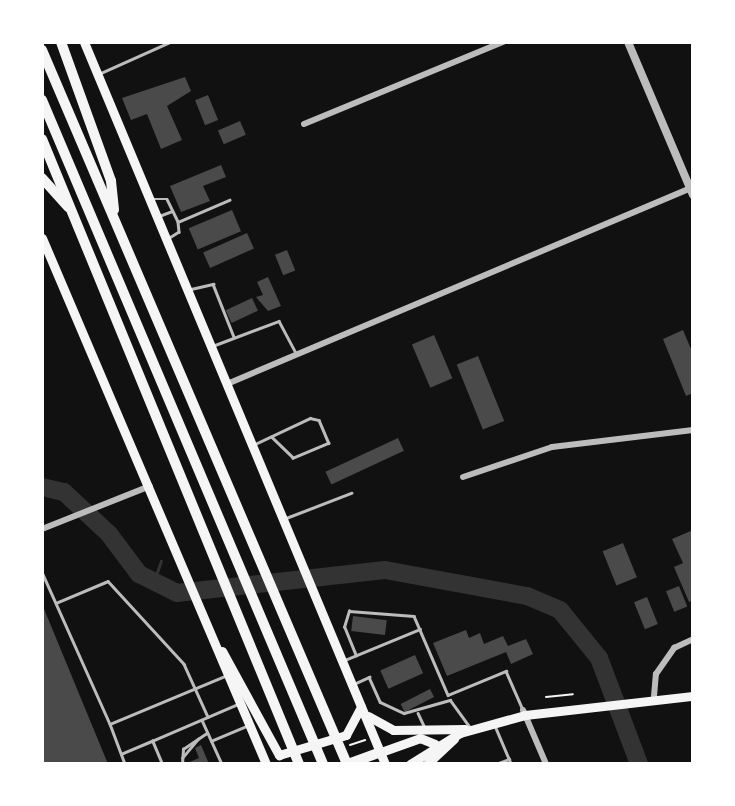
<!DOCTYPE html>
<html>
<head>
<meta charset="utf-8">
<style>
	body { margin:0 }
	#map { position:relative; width:735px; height:806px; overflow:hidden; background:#111; font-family:"Roboto Serif",serif }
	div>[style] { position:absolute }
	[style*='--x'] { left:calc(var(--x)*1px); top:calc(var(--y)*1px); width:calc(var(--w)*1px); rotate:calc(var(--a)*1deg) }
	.stream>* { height:2.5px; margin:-1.25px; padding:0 1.25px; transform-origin:1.25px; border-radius:1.25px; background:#333 }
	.river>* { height:18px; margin:-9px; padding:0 9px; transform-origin:9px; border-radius:9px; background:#333 }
	.building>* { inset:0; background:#4a4a4a; transform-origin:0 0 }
	.path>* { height:2px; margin:-1px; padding:0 1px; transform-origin:1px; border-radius:1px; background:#f5f5f5 }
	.service>* { height:2.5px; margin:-1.25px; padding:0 1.25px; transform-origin:1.25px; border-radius:1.25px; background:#bcbcbc }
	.minor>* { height:6px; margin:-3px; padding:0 3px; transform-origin:3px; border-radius:3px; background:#bcbcbc }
	.tertiary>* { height:8px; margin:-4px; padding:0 4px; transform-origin:4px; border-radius:4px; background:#bcbcbc }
	.secondary>* { height:9px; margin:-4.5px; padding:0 4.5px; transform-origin:4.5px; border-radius:4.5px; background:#f5f5f5 }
	.primary>* { height:10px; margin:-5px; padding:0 5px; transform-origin:5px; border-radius:5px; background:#f5f5f5 }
	.motorway>* { height:10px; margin:-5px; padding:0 5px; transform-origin:5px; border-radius:5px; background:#f5f5f5 }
	span { translate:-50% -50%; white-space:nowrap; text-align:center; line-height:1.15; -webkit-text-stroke:7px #fff; paint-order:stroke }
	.frame { position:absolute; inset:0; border:44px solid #fff; pointer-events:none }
</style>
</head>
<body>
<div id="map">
	<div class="stream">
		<i style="--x:153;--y:584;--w:24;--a:-71"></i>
	</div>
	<div class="river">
		<i style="--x:42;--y:487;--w:23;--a:13"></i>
		<i style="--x:64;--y:492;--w:62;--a:43"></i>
		<i style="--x:109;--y:534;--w:50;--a:53.1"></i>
		<i style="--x:139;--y:574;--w:42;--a:26.6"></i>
		<i style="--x:177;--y:593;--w:209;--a:-6.3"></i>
		<i style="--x:385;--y:570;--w:144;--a:10.4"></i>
		<i style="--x:527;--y:596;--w:36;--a:23"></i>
		<i style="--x:560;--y:610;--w:62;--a:50.9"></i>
		<i style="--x:599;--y:658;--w:113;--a:69.3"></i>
	</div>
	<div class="building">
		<i style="clip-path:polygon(185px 77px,191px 91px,167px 106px,182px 140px,161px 149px,147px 114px,131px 120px,122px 98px)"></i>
		<i style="left:208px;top:95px;width:27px;height:14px;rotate:68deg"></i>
		<i style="left:240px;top:121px;width:15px;height:24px;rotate:67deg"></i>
		<i style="clip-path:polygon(221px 165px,226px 177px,203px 186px,210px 201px,181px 212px,170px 186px)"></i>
		<i style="left:232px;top:210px;width:23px;height:47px;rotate:67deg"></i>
		<i style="left:247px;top:233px;width:17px;height:48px;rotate:66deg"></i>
		<i style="left:287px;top:250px;width:22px;height:13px;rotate:68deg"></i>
		<i style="clip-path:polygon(268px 277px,281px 306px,268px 311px,256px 297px,263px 295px,257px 282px)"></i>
		<i style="left:252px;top:298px;width:14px;height:29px;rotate:65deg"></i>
		<i style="clip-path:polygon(683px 330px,693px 354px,693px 393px,686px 396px,663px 339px)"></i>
		<i style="left:434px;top:335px;width:47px;height:24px;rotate:67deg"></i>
		<i style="left:478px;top:356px;width:70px;height:23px;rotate:68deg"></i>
		<i style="left:398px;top:438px;width:14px;height:80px;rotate:65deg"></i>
		<i style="clip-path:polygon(693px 530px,693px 600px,689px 602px,674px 567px,683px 563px,672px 539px)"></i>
		<i style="left:623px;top:543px;width:37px;height:22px;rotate:68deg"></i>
		<i style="left:679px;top:586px;width:22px;height:14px;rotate:68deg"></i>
		<i style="left:647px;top:597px;width:29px;height:14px;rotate:68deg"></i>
		<i style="clip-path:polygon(42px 604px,108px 764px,45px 764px,42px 757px)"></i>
		<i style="left:353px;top:616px;width:34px;height:15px;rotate:7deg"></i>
		<i style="clip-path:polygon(466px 630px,469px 638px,480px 633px,484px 644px,503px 636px,508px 646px,526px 639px,533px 654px,511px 664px,506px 652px,447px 676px,433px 643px)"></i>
		<i style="left:415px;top:655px;width:20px;height:38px;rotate:66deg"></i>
		<i style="left:430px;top:689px;width:9px;height:33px;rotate:63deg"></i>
		<i style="clip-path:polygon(201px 745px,209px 764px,185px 764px,199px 758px,195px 748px)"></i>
	</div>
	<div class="path">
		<i style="--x:546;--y:697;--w:27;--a:-6"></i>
		<i style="--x:350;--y:745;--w:16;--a:-18"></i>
	</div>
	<div class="service">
		<i style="--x:101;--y:73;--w:76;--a:-24.2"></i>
		<i style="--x:153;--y:199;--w:14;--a:0"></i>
		<i style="--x:167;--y:199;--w:25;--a:64"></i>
		<i style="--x:178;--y:222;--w:10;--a:84"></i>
		<i style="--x:179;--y:232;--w:13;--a:148"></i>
		<i style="--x:159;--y:216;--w:14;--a:-21"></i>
		<i style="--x:178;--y:222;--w:56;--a:-23.3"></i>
		<i style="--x:191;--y:289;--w:23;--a:-13"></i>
		<i style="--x:213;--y:284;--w:57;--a:68.4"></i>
		<i style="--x:215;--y:345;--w:68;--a:-20.6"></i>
		<i style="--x:279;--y:321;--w:38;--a:62"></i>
		<i style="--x:253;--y:445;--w:63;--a:-25.3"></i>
		<i style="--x:310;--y:418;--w:9;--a:13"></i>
		<i style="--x:319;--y:420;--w:25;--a:67"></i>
		<i style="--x:329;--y:443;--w:39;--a:157"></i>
		<i style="--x:293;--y:458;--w:30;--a:-136"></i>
		<i style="--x:286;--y:518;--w:70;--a:-21"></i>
		<i style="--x:42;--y:572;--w:167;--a:65.9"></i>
		<i style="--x:110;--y:724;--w:127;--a:-22.7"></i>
		<i style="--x:56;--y:603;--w:56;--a:-22.9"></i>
		<i style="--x:108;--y:581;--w:113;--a:47.5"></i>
		<i style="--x:184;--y:664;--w:58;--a:65.6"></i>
		<i style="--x:356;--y:656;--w:31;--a:-112"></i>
		<i style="--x:344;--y:627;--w:17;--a:-73"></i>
		<i style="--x:349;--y:611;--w:65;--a:4.4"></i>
		<i style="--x:414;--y:616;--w:86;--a:66.7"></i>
		<i style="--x:448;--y:695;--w:63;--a:-22.5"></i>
		<i style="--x:506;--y:671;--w:43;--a:66.4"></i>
		<i style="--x:345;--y:660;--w:81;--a:-22.5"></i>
		<i style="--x:354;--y:684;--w:17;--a:-25"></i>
		<i style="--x:369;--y:677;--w:27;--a:66"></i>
		<i style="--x:380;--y:702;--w:26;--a:25"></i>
		<i style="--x:404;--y:713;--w:48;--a:-15.8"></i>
		<i style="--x:451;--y:701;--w:32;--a:54"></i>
		<i style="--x:418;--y:713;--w:14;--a:65"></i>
		<i style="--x:202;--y:720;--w:48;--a:65.6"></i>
		<i style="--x:110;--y:724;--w:43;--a:69.4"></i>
		<i style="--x:496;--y:728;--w:39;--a:67"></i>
		<i style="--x:211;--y:741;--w:39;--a:-23"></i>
		<i style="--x:121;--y:754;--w:34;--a:-23"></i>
		<i style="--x:182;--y:758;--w:25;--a:-50"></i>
		<i style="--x:162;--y:764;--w:25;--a:-113"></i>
		<i style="--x:152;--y:741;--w:94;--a:-23.3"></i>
		<i style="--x:182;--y:764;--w:15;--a:-86"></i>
		<i style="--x:183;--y:749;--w:29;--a:-34"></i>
		<i style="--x:496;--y:764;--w:14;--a:-21"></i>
	</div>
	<div class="minor">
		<i style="--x:304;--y:124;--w:215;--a:-22.4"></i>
		<i style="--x:227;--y:384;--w:504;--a:-22.9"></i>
		<i style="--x:463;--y:477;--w:94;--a:-18.6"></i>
		<i style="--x:552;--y:447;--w:142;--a:-6.9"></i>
		<i style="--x:42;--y:529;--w:116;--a:-21.7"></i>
		<i style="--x:654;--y:696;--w:22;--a:-85"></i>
		<i style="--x:656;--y:674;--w:32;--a:-55"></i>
		<i style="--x:674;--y:648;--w:21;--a:-25"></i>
		<i style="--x:523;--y:710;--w:59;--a:66.9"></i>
	</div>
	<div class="tertiary">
		<i style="--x:628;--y:42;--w:166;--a:67"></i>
	</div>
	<div class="secondary">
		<i style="--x:84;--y:42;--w:782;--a:67.37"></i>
		<i style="--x:42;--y:238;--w:572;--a:66.93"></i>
		<i style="--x:222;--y:651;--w:119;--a:61.3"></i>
		<i style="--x:279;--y:755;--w:70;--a:-16.6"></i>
		<i style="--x:346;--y:735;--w:32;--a:-62"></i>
		<i style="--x:368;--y:716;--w:29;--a:29"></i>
		<i style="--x:393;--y:730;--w:72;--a:-0.8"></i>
		<i style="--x:381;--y:752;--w:41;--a:-19.7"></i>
		<i style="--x:420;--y:738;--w:16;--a:22"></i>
		<i style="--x:410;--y:764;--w:59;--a:-31.8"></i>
		<i style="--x:460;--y:733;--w:67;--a:-15.5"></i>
		<i style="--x:525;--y:715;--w:169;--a:-6.5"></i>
		<i style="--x:427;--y:764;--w:37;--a:-43"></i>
	</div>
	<div class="primary">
		<i style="--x:348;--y:764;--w:35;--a:-20"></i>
	</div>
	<div class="motorway">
		<i style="--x:61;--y:42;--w:148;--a:70.2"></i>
		<i style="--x:111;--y:181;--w:29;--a:84"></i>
		<i style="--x:42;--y:50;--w:776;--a:66.87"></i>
		<i style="--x:42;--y:100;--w:721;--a:67.06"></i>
		<i style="--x:42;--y:139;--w:676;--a:67.65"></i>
		<i style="--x:42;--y:178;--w:39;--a:48"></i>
	</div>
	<div class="frame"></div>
</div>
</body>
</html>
